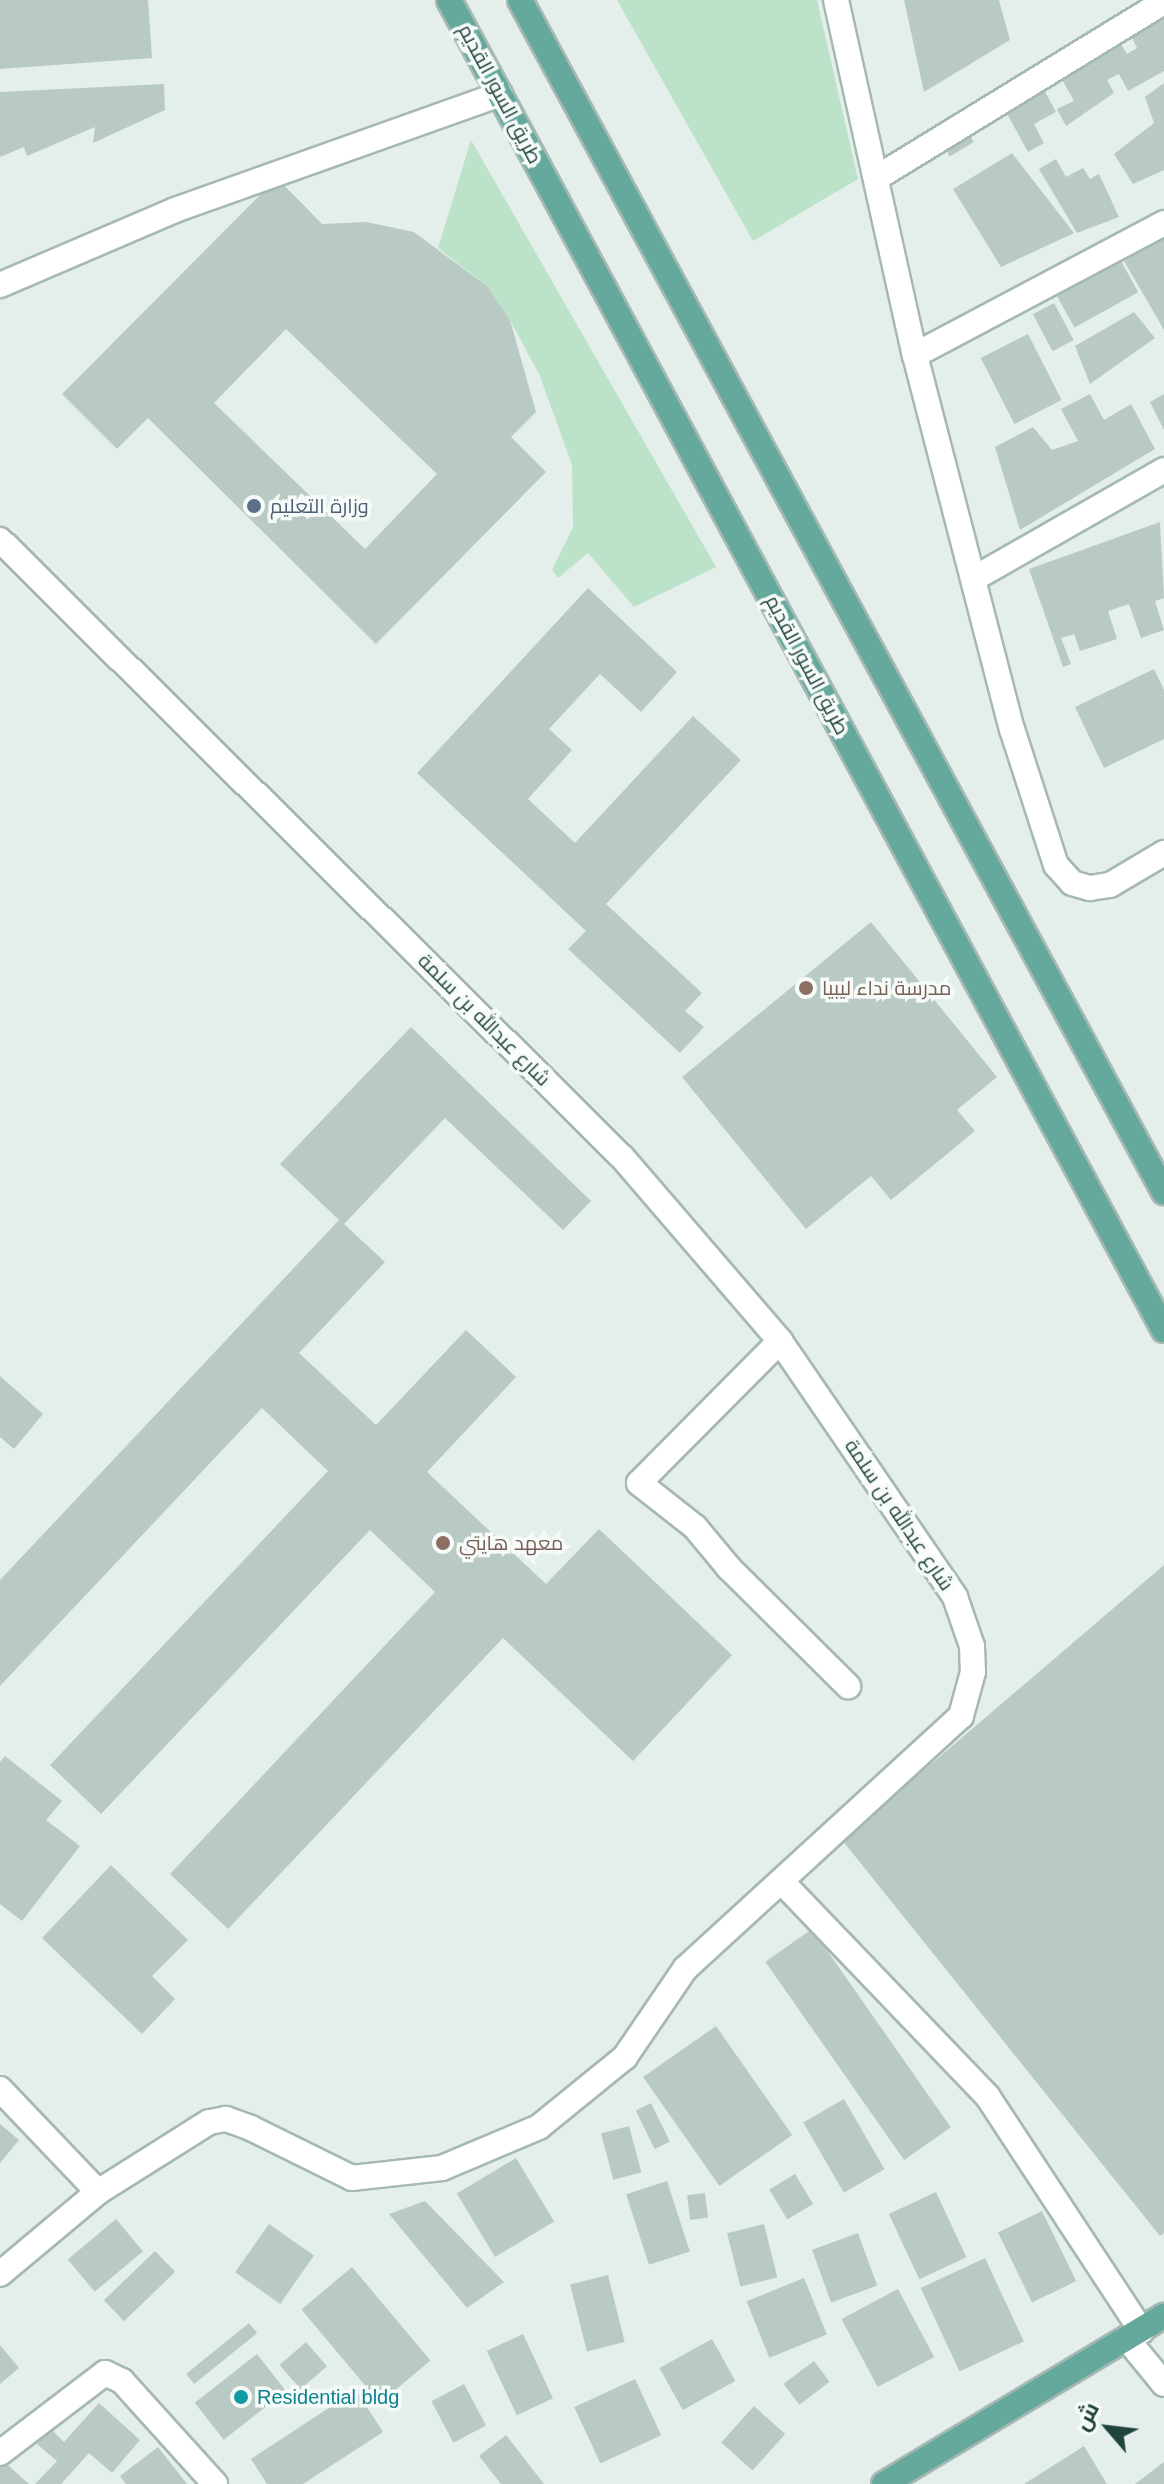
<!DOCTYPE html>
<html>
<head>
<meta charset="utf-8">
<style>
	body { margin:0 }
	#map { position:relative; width:1164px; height:2484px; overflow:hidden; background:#e4efeb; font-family:Helvetica,Cairo,sans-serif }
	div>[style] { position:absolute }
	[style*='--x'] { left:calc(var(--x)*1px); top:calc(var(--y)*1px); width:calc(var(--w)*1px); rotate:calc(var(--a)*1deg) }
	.green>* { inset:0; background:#bce2c9 }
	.building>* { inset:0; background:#b9cac4; transform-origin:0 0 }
	.roads { filter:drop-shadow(2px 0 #a6b8b3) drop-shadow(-2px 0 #a6b8b3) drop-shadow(0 2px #a6b8b3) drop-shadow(0 -2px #a6b8b3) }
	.minor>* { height:24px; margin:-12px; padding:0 12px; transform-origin:12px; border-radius:12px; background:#fff }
	.major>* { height:24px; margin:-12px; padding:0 12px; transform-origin:12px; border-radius:12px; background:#65a99d }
	.dots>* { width:22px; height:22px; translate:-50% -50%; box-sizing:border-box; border:4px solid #f6fbf9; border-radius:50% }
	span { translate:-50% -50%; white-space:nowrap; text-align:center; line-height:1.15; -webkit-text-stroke:7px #f6fbf9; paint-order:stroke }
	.street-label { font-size:20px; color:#21433d }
	.service-label { font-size:20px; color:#4e5e75 }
	.left { translate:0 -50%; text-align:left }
	.education-label { font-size:20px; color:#785e54 }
	.culture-label { font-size:20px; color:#0d838f }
	.north { position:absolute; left:1068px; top:2388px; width:80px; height:80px; -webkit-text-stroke:6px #f6fbf9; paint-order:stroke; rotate:298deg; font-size:22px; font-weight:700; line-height:32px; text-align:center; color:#21433d }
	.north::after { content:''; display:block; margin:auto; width:28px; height:36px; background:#21433d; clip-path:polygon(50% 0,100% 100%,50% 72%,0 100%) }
</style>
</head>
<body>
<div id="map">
	<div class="green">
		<i style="clip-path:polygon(617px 0,817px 0,858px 179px,753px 241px)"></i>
		<i style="clip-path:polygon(471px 140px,716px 567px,634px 607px,588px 553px,558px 578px,552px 570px,573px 527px,572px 465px,540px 376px,510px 320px,488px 287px,438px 248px)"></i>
	</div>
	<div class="building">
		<i style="clip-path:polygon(0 0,148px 0,152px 58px,0 69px)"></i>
		<i style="clip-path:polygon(904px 0,999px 0,1010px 40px,924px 92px)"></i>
		<i style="clip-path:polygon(1164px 15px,1164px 71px,1128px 91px,1119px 74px,1107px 80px,1114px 93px,1066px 126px,1057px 109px,1074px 101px,1059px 74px,1119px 41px,1127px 54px,1137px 48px,1130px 34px)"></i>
		<i style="clip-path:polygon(1032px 68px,1056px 112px,1034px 124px,1044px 143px,1028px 152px,994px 90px)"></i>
		<i style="clip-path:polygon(1164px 83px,1164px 170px,1133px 184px,1114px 154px,1154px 123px,1145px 97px)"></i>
		<i style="clip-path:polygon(164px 84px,165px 110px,93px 143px,95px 127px,27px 156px,24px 147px,0 157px,0 92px)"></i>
		<i style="left:963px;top:124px;width:21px;height:28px;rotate:59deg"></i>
		<i style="clip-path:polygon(1012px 153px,1074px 233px,1001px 267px,953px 189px)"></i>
		<i style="clip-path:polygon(1056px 159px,1066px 177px,1083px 168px,1090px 179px,1099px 174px,1119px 217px,1077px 233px,1039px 169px)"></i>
		<i style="clip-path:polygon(evenodd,277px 178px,322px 224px,366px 222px,414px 232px,488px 287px,510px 320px,536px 412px,511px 437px,546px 472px,376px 644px,148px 418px,117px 449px,62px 394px,277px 178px,286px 329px,437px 474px,365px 549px,214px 403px,286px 329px)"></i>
		<i style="clip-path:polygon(1164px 237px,1164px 330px,1124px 261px)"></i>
		<i style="left:1116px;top:252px;width:46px;height:73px;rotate:61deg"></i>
		<i style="left:1054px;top:303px;width:42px;height:24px;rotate:62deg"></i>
		<i style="clip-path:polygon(1134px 312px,1155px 338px,1090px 384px,1075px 346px)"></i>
		<i style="left:1028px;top:334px;width:74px;height:53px;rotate:63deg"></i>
		<i style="clip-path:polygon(1090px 394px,1104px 420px,1131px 404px,1155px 449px,1020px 530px,995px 447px,1033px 427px,1052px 450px,1078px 441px,1061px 409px)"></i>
		<i style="clip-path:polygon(1164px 394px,1164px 430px,1150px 402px)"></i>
		<i style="clip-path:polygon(1160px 522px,1164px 598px,1155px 601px,1164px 630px,1141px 638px,1129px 604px,1108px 611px,1117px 639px,1080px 651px,1074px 634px,1061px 638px,1071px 664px,1063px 667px,1029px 569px)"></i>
		<i style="clip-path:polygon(588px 588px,677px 672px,641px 712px,600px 674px,549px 729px,572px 750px,528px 799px,575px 843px,693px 716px,741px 760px,606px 904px,702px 993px,685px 1011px,704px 1027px,680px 1053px,568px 949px,586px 931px,417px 773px)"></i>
		<i style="clip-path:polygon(1154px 669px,1164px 690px,1164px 739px,1104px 768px,1075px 707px)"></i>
		<i style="clip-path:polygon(871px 922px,997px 1077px,957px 1110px,975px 1131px,891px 1200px,871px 1176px,806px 1229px,682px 1077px)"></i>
		<i style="clip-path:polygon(411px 1027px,591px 1201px,563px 1230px,445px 1118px,344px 1224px,385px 1262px,299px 1353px,376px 1425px,466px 1330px,516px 1377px,427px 1472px,546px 1584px,599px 1529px,732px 1655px,633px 1761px,503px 1638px,228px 1929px,170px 1874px,435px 1592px,370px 1530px,101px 1814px,50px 1765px,328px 1471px,262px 1408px,0 1686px,0 1580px,339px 1220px,280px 1164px)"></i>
		<i style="clip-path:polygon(0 1376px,43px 1414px,14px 1449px,0 1437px)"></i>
		<i style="clip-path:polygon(1164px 1565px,1164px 2233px,1160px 2236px,842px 1840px)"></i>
		<i style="clip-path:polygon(5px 1756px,62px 1801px,46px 1820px,80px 1846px,22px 1921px,0 1904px,0 1762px)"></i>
		<i style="clip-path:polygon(111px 1865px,188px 1940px,152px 1976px,175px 1999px,142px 2034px,42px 1938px)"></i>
		<i style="left:812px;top:1929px;width:242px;height:57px;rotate:55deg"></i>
		<i style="left:716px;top:2026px;width:133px;height:89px;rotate:55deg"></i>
		<i style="left:844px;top:2099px;width:81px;height:47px;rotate:60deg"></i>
		<i style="left:651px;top:2103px;width:43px;height:17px;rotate:64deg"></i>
		<i style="clip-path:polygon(0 2124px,19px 2140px,0 2163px)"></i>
		<i style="left:629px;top:2126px;width:48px;height:29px;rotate:75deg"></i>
		<i style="left:516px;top:2158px;width:74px;height:69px;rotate:59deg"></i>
		<i style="left:795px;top:2174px;width:35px;height:30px;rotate:59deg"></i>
		<i style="left:667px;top:2181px;width:74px;height:43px;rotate:72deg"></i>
		<i style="left:936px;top:2192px;width:72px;height:52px;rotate:65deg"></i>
		<i style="left:705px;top:2193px;width:25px;height:18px;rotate:83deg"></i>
		<i style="clip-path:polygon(425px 2201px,504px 2282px,467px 2308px,389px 2214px)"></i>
		<i style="left:1042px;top:2211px;width:78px;height:49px;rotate:64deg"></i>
		<i style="left:116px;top:2219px;width:42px;height:63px;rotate:50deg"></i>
		<i style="left:269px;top:2224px;width:55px;height:59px;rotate:35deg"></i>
		<i style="left:764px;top:2224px;width:55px;height:38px;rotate:76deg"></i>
		<i style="left:858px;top:2233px;width:56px;height:49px;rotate:70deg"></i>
		<i style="left:155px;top:2251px;width:29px;height:71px;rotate:46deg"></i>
		<i style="left:985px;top:2258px;width:92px;height:71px;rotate:65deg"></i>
		<i style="left:352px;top:2267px;width:122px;height:66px;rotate:50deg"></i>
		<i style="left:608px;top:2275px;width:69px;height:39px;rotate:76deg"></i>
		<i style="left:804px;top:2278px;width:61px;height:62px;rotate:68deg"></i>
		<i style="left:898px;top:2289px;width:77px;height:64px;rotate:62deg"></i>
		<i style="left:249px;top:2323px;width:13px;height:81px;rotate:51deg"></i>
		<i style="left:523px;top:2334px;width:71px;height:40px;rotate:65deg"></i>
		<i style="left:712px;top:2339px;width:48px;height:60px;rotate:61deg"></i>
		<i style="left:306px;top:2342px;width:32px;height:35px;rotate:49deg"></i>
		<i style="clip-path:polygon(0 2345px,19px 2368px,0 2384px)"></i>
		<i style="left:257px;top:2354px;width:47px;height:79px;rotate:52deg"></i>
		<i style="left:814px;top:2361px;width:26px;height:38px;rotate:53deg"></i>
		<i style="left:635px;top:2379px;width:62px;height:67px;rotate:65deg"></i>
		<i style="left:464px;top:2384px;width:47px;height:37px;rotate:62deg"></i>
		<i style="clip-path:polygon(356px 2390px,383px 2432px,303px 2484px,267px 2484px,251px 2459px)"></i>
		<i style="clip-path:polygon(99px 2403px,140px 2440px,112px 2473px,89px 2453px,61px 2484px,35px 2484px,57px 2461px,37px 2444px,51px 2429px,64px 2442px)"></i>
		<i style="left:754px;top:2406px;width:42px;height:49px;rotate:42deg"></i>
		<i style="clip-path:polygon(506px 2435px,544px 2484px,501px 2484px,479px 2456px)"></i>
		<i style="clip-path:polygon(1084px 2446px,1107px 2484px,1024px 2484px)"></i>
		<i style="clip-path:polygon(158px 2447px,187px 2484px,126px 2484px,120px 2476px)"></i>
		<i style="clip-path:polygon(0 2458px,29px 2484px,0 2484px)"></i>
		<i style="clip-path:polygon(1164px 2462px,1164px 2484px,1135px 2484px)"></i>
	</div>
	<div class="roads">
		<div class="minor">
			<i style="--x:836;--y:0;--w:364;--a:77.5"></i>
			<i style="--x:915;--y:355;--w:386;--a:75.5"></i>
			<i style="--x:1012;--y:729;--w:143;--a:72.1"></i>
			<i style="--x:1056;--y:865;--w:24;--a:48"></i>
			<i style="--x:1072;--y:883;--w:19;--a:16"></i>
			<i style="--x:1090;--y:888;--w:20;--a:-9"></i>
			<i style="--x:1110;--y:885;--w:63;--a:-30.7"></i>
			<i style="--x:878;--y:177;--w:335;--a:-31.5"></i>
			<i style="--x:0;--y:285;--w:190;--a:-23.2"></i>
			<i style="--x:175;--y:210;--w:345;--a:-19.6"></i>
			<i style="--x:915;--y:355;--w:282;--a:-27.9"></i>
			<i style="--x:0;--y:540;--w:876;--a:44.77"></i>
			<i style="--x:622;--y:1157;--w:243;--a:49.3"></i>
			<i style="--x:780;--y:1341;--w:310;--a:55.6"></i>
			<i style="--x:955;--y:1597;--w:52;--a:70.9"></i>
			<i style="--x:972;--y:1646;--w:26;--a:88"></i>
			<i style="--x:973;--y:1672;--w:46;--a:105.3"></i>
			<i style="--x:961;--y:1716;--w:374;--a:137.5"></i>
			<i style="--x:685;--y:1969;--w:107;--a:124.3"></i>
			<i style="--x:625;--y:2057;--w:111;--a:140.9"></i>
			<i style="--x:539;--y:2127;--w:105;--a:157.1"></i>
			<i style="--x:442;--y:2168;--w:91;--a:173.7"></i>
			<i style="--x:352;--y:2178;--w:113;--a:-153.7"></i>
			<i style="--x:251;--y:2128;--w:27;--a:-160"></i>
			<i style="--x:226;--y:2119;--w:17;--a:170"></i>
			<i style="--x:209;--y:2122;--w:131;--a:147.8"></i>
			<i style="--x:98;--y:2192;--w:128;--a:140.1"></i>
			<i style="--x:975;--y:578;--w:218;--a:-29.7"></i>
			<i style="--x:780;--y:1341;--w:200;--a:134.8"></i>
			<i style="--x:639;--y:1483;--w:71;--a:38.2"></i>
			<i style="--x:695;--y:1527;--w:53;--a:50.3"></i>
			<i style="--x:729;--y:1568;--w:168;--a:44.8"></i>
			<i style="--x:783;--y:1883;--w:296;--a:46.2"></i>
			<i style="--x:988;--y:2097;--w:280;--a:56.7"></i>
			<i style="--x:0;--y:2089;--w:142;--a:46.4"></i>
			<i style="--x:1127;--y:2339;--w:58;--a:50.6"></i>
			<i style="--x:0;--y:2453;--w:132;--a:-37.3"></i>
			<i style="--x:105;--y:2373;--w:19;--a:25"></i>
			<i style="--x:122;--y:2381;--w:139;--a:47.9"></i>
		</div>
		<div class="major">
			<i style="--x:449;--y:0;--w:1510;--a:61.74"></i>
			<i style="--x:520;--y:0;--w:1355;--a:61.62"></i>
			<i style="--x:884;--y:2484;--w:327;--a:-31"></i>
		</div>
	</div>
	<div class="dots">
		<i style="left:254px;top:506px;background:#5c6f8a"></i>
		<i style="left:806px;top:988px;background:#8d6e63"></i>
		<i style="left:443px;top:1543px;background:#8d6e63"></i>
		<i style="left:241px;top:2397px;background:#0f9aa8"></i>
	</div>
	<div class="street-label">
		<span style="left:500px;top:94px;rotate:62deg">طريق السور القديم</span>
		<span style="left:807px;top:665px;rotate:62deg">طريق السور القديم</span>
		<span style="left:484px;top:1020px;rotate:45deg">شارع عبدالله بن سلمة</span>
		<span style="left:899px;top:1515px;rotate:56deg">شارع عبدالله بن سلمة</span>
	</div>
	<div class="service-label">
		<span class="left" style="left:270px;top:506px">وزارة التعليم</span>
	</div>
	<div class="education-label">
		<span class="left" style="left:822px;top:988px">مدرسة نداء ليبيا</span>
		<span class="left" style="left:459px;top:1543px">معهد هايتي</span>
	</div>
	<div class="culture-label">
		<span class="left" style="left:257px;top:2397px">Residential bldg</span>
	</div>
	<div class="north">ش</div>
</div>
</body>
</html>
